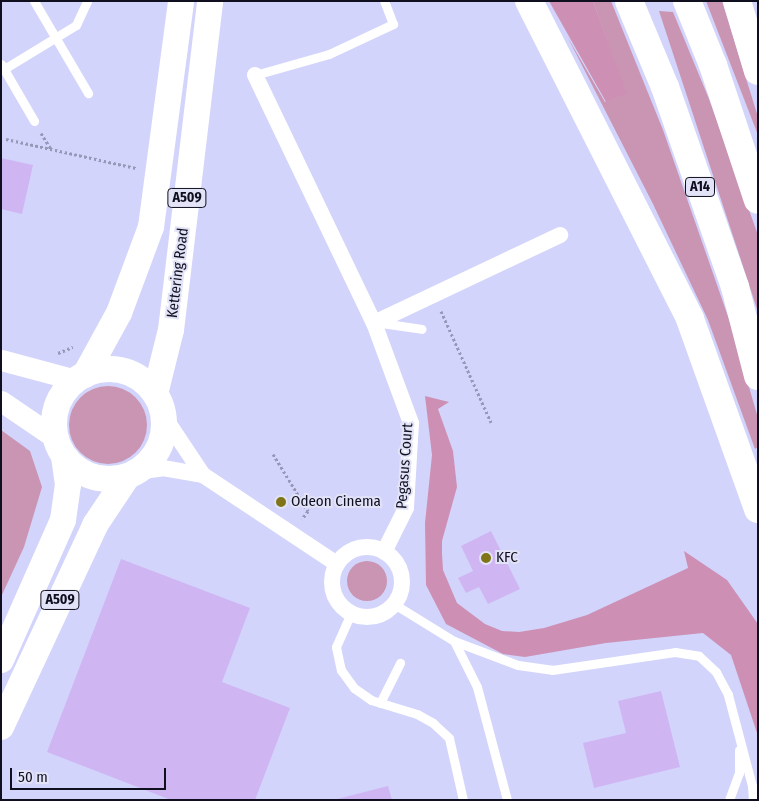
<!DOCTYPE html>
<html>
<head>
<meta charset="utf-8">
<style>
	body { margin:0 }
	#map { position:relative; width:759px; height:801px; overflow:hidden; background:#d3d4fb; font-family:"Fira Sans Condensed",sans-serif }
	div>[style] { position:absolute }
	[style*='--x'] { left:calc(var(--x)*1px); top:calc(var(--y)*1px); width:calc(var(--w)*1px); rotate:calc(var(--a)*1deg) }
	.green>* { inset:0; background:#c995b3 }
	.round { border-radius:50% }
	.forest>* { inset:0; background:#cd90b4 }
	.building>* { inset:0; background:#cfb6f3 }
	.path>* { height:3px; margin-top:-1.5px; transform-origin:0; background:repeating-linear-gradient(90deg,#9797b7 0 2.5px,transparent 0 5px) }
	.service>* { height:9px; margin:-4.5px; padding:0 4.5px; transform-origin:4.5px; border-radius:4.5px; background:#fff }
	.minor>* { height:16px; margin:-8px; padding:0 8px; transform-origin:8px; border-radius:8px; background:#fff }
	.minor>.ring { margin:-8px; padding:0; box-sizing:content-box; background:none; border:16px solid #fff; border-radius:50% }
	.tertiary>* { height:21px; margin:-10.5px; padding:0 10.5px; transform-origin:10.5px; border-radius:10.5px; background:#fff }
	.primary>* { height:26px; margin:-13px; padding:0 13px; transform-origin:13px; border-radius:13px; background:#fff }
	.primary>.ring { margin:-13px; padding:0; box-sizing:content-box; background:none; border:26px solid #fff; border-radius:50% }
	.trunk>* { height:28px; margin:-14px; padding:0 14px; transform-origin:14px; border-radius:14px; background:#fff }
	.dots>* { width:14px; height:14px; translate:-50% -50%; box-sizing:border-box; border:2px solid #e2e3f7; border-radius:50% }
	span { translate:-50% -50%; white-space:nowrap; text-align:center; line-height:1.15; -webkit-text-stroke:4px #e2e3f7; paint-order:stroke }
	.shield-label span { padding:1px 4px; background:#e2e3f7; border:1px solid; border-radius:4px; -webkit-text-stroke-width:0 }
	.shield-label { font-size:14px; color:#100f20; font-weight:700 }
	.street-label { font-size:15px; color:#100f20 }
	.poi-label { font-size:15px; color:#100f20 }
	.left { translate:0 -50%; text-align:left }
	.frame { position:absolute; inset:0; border:2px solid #100f20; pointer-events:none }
	.scale { position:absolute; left:10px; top:768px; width:156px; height:22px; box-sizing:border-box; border:2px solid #100f20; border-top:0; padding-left:6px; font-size:15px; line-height:18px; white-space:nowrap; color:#100f20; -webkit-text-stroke:4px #e2e3f7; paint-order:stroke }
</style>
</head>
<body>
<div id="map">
	<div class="green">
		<i style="clip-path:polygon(593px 1px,611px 1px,663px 130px,731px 325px,758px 418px,758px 447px,755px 449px,708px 320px,653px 204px,567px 36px,605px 102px,626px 94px)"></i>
		<i style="clip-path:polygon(706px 1px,722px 1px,758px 117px,758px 135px)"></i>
		<i style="clip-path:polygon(659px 11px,673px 12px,709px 99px,758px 235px,758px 312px)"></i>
		<i class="round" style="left:69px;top:386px;width:78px;height:78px"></i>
		<i style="clip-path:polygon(1px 430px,30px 451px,42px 487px,24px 547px,1px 597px)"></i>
		<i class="round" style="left:347px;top:561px;width:40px;height:40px"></i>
	</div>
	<div class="forest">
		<i style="clip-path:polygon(549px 1px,593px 1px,627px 94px,606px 102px)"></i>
		<i style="clip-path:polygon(425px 396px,449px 402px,438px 409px,453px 451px,457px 487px,442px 541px,442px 554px,443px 570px,457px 603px,485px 624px,502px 631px,519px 632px,544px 628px,587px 615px,688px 568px,684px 551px,727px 580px,758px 624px,758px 736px,731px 655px,703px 633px,606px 643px,525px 657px,503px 654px,446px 624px,426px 585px,425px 523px,432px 455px)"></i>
	</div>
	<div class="building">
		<i style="clip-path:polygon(1px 158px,33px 165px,22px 214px,1px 209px)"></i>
		<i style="clip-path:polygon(491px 531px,520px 589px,488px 604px,479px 587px,466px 593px,458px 578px,473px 571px,461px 546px)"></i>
		<i style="clip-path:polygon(121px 559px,250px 608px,222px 682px,290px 708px,255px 800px,171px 800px,47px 752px)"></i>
		<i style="clip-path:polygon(661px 691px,680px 767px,594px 788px,583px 743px,626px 733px,618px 701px)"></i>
		<i style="clip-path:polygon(388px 786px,392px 800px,337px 800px,337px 799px)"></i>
	</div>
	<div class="path">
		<i style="--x:41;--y:133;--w:19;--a:58"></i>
		<i style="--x:6;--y:139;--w:133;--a:12.6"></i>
		<i style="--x:441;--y:311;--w:122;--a:65.8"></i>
		<i style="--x:58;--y:353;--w:16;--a:-22"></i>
		<i style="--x:273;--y:454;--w:67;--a:58.4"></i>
		<i style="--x:308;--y:511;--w:10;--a:127"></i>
	</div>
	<div class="service">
		<i style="--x:34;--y:1;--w:107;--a:59.6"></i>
		<i style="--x:1;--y:64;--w:66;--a:59.9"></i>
		<i style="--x:4;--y:69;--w:84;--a:-31.4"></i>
		<i style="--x:76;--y:25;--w:26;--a:-65"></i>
		<i style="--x:255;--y:75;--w:77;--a:-15.8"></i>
		<i style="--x:329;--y:54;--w:71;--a:-25.1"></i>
		<i style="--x:393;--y:24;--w:25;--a:-111"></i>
		<i style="--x:381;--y:323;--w:41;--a:8.3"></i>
		<i style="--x:394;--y:604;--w:70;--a:31.7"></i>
		<i style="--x:454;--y:641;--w:68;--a:20.6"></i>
		<i style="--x:518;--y:665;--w:34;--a:8"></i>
		<i style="--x:552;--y:670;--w:124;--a:-8.3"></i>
		<i style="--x:675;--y:652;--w:24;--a:9"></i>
		<i style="--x:699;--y:656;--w:23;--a:43"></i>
		<i style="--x:716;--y:672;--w:26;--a:62"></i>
		<i style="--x:728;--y:695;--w:94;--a:75.2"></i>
		<i style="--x:752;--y:786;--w:14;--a:86"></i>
		<i style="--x:351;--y:613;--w:37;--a:114"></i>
		<i style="--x:336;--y:647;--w:24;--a:78"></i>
		<i style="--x:341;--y:670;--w:22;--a:54"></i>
		<i style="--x:354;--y:688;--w:21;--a:35"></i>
		<i style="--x:371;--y:700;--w:48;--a:16.9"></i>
		<i style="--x:417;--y:714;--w:18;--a:29"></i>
		<i style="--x:433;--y:723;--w:22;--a:43"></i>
		<i style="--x:449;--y:738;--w:64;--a:77.3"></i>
		<i style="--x:454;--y:641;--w:51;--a:63.4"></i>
		<i style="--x:477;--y:687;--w:117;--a:75.1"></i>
		<i style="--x:380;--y:703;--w:45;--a:-63.4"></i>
		<i style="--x:729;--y:800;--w:29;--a:-70"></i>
		<i style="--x:739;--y:773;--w:23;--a:-90"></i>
	</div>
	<div class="minor">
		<i style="--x:255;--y:75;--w:275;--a:64.4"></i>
		<i style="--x:374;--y:323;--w:107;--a:69.7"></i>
		<i style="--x:411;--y:423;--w:85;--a:93.4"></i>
		<i style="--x:406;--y:508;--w:49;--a:116.6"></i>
		<i style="--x:374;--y:323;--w:206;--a:-25.3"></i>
		<i style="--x:163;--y:415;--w:72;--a:56.3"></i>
		<i style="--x:203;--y:475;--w:161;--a:33.6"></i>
		<i style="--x:136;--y:472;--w:27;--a:-8"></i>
		<i style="--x:163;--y:468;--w:41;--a:9.9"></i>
		<i class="ring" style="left:332px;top:547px;width:54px;height:54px"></i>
	</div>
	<div class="tertiary">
		<i style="--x:1;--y:360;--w:78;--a:14.9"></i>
		<i style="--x:1;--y:401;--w:68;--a:34.2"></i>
	</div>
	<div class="primary">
		<i class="ring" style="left:54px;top:369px;width:84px;height:84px"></i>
		<i style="--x:85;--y:375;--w:71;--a:-61.3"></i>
		<i style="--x:119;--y:313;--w:92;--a:-69.6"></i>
		<i style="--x:151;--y:227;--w:228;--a:-82.4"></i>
		<i style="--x:155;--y:394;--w:66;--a:-76"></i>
		<i style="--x:171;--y:330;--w:331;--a:-83.2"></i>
		<i style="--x:1;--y:660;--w:153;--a:-66.1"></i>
		<i style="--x:63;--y:520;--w:35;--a:-82"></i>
		<i style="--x:68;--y:485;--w:29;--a:-98"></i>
		<i style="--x:1;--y:727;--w:223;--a:-65"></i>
		<i style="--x:95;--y:525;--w:58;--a:-56.3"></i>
	</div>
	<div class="trunk">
		<i style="--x:529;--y:1;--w:356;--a:63.1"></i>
		<i style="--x:690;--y:319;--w:202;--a:70.3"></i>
		<i style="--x:629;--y:1;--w:93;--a:67.3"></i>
		<i style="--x:665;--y:87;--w:212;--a:70.7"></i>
		<i style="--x:735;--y:287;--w:92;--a:75.5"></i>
		<i style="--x:687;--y:1;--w:69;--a:67.9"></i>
		<i style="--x:713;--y:65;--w:142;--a:71.6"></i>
		<i style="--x:737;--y:1;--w:73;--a:73.3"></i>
	</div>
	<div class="dots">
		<i style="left:281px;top:502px;background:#7f7518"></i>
		<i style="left:486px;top:558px;background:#7f7518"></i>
	</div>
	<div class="shield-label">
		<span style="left:700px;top:187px">A14</span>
		<span style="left:187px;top:198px">A509</span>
		<span style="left:60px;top:600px">A509</span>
	</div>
	<div class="street-label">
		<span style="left:178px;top:273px;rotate:-83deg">Kettering Road</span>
		<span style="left:405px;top:466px;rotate:-86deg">Pegasus Court</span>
	</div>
	<div class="poi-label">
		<span class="left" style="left:291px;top:502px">Odeon Cinema</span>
		<span class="left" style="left:496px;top:558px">KFC</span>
	</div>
	<div class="frame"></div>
	<div class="scale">50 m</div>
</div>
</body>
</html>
